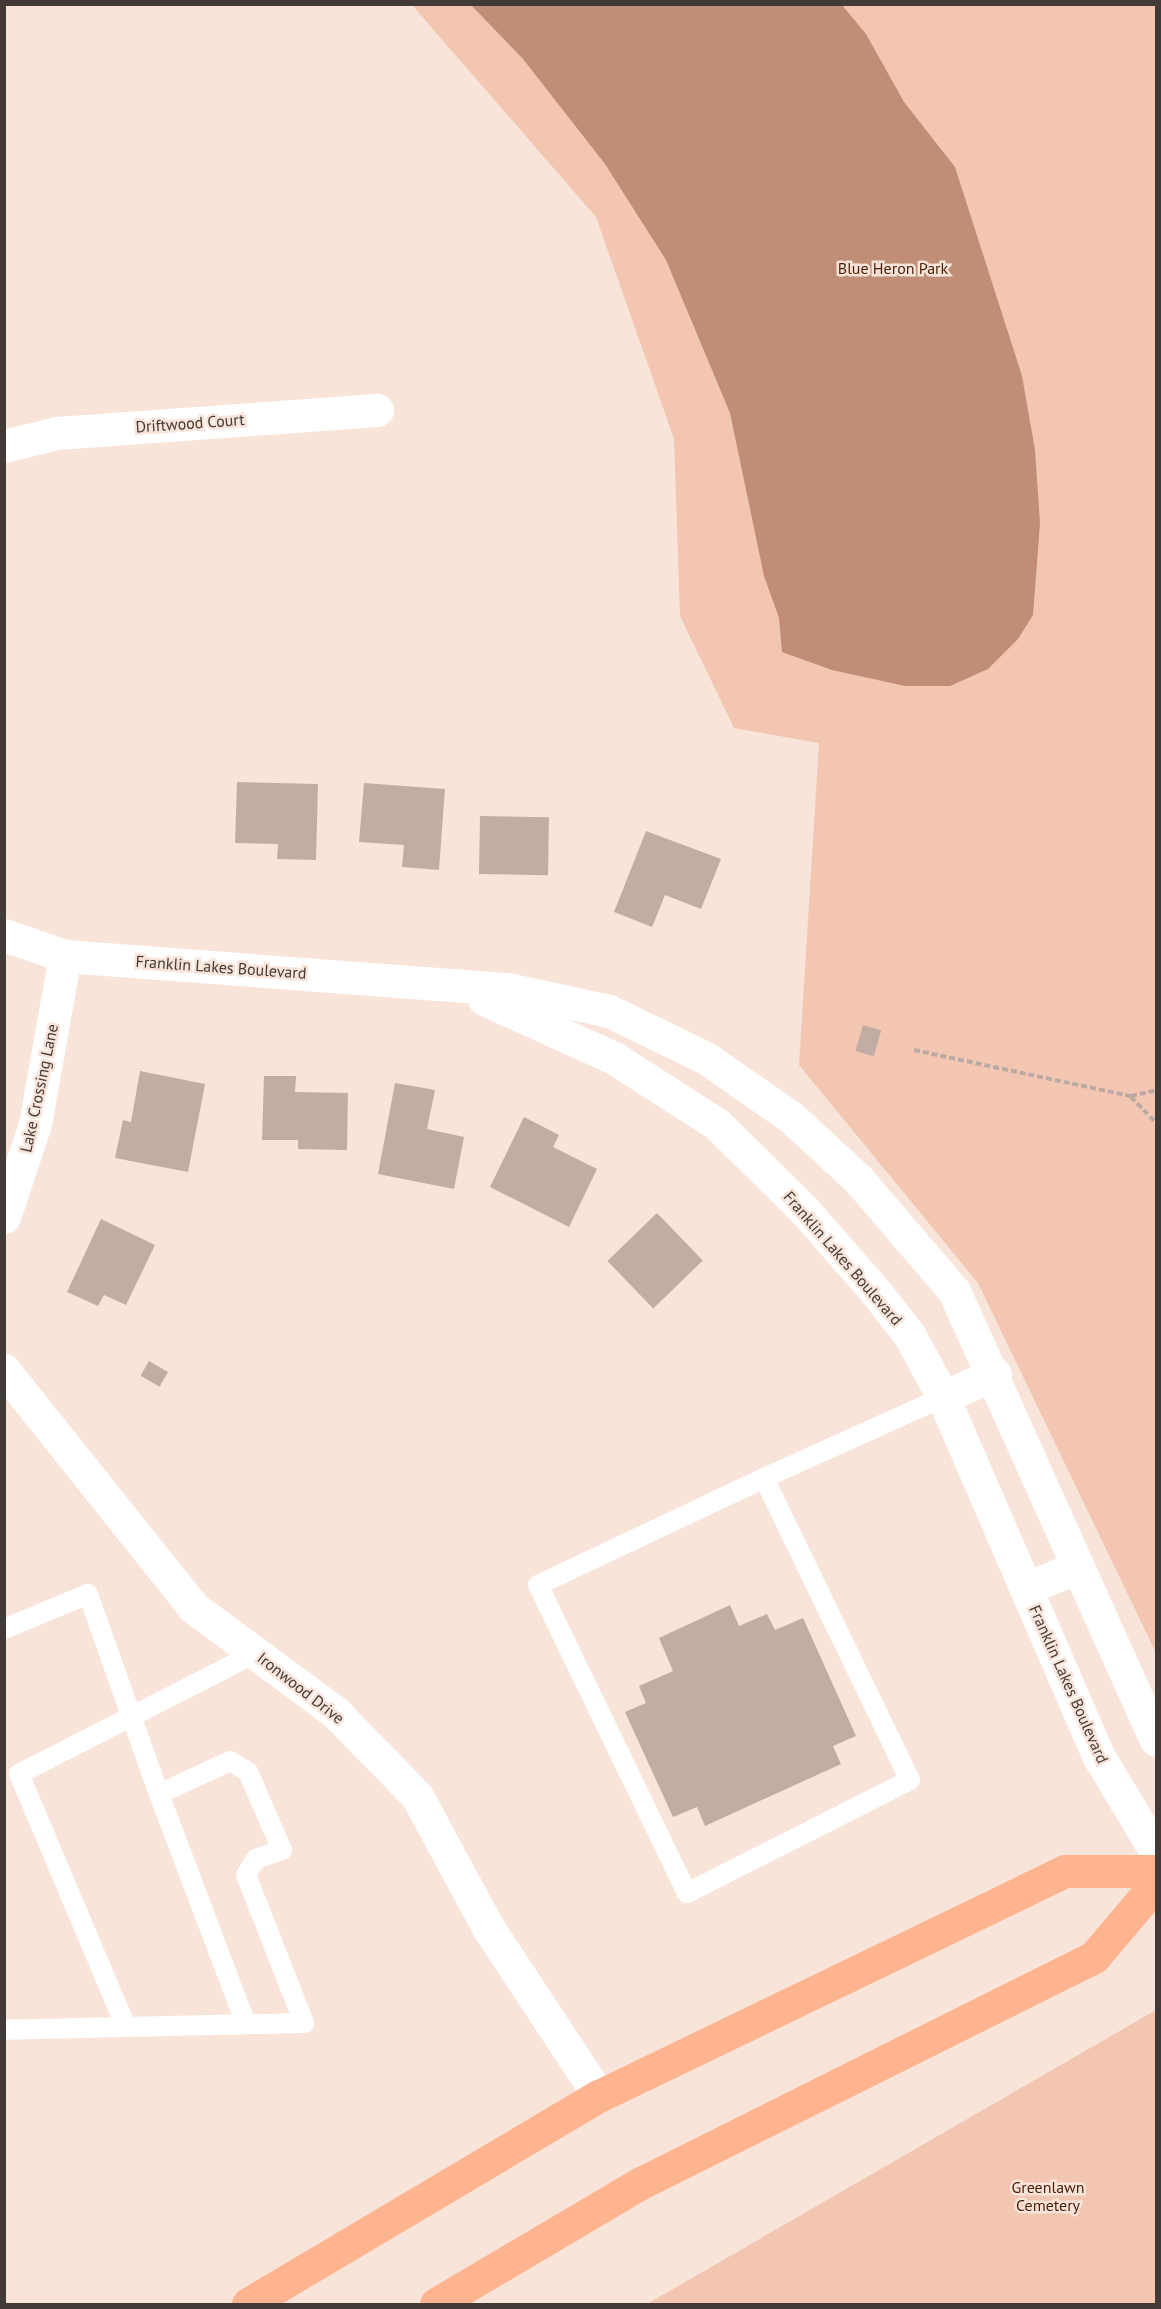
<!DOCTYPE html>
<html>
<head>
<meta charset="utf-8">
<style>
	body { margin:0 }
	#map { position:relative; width:1161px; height:2309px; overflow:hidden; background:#f9e4da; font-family:"PT Sans",sans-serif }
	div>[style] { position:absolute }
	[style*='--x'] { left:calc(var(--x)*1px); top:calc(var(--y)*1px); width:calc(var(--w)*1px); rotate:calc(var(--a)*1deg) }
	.green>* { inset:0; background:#f3c6b2 }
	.water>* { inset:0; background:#c08d76 }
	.building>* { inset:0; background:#c1ada4; transform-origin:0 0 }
	.path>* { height:4px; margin-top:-2px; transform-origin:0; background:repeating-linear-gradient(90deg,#bbaaa2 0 6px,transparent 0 9px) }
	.lane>* { height:20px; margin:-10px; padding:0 10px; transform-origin:10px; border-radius:10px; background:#fff }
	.street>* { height:33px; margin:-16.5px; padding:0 16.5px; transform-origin:16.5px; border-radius:16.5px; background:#fff }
	.primary>* { height:33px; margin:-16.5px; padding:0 16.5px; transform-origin:16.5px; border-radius:16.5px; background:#feb48f }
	span { translate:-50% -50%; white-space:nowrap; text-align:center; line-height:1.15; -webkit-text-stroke:5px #f9e4da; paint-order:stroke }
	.park-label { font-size:16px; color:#4d1d03 }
	.street-label { font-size:16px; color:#423a36 }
	.frame { position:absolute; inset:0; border:6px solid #423a36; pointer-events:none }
</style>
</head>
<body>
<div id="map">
	<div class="green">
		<i style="clip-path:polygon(412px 5px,1156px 5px,1156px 1653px,978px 1283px,799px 1065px,819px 743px,734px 728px,680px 616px,674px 439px,596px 217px)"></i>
		<i style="clip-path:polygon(1156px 2010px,1156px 2304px,647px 2304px)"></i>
	</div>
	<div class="water">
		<i style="clip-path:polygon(471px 5px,842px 5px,866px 34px,904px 102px,955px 167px,1022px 376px,1035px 450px,1040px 523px,1033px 615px,1018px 639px,988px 669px,950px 686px,905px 686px,832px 670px,782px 652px,779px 618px,764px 576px,730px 413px,666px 260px,605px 164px,523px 59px)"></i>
	</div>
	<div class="building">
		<i style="clip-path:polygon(237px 782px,318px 784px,316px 860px,277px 859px,278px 844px,235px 843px)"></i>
		<i style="clip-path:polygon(364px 783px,445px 789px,439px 870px,402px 867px,404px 845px,359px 842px)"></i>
		<i style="left:480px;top:816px;width:69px;height:58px;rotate:1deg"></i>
		<i style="clip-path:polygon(646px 831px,721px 859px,701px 909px,665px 895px,652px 927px,614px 912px)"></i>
		<i style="left:863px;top:1025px;width:19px;height:27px;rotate:16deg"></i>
		<i style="clip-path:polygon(140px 1071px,205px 1084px,188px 1172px,115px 1158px,123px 1120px,131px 1122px)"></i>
		<i style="clip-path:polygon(264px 1076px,296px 1076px,295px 1092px,348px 1093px,347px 1150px,298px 1149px,298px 1140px,262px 1140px)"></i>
		<i style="clip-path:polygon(395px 1083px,435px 1090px,427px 1129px,464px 1137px,454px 1189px,378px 1174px)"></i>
		<i style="clip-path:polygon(524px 1117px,559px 1135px,553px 1147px,597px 1169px,569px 1227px,490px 1187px)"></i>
		<i style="left:657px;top:1213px;width:66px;height:69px;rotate:46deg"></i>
		<i style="clip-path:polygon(101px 1219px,155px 1245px,126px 1305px,104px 1295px,98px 1306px,67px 1292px)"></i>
		<i style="left:149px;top:1361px;width:22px;height:17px;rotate:30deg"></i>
		<i style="clip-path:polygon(730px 1605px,739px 1626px,767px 1614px,775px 1630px,803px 1618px,856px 1736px,833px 1746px,841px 1764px,705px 1826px,697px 1807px,673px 1817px,625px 1712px,646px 1703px,639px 1686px,673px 1671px,659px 1638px)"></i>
	</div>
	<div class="path">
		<i style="--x:914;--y:1050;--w:222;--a:12"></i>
		<i style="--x:1131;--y:1096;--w:26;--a:-13"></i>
		<i style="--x:1131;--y:1097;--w:36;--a:46"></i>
	</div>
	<div class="lane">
		<i style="--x:764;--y:1478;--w:335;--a:64.2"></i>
		<i style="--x:910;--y:1780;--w:250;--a:153.1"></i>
		<i style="--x:687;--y:1893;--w:342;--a:-115.8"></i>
		<i style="--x:538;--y:1585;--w:250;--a:-25.3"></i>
		<i style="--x:764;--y:1478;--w:196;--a:-24.3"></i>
		<i style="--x:4;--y:1629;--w:91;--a:-22.6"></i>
		<i style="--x:88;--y:1594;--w:212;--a:70.5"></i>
		<i style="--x:159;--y:1794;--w:78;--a:-24.9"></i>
		<i style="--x:230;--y:1761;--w:21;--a:31"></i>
		<i style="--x:248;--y:1772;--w:85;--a:66.4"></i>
		<i style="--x:282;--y:1850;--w:28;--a:161"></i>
		<i style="--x:256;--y:1859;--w:19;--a:122"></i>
		<i style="--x:246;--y:1875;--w:159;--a:68.6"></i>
		<i style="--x:304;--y:2023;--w:300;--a:178.7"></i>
		<i style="--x:159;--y:1794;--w:246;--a:69.3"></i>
		<i style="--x:126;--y:2027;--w:275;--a:-112.9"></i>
		<i style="--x:19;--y:1774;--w:265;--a:-27.1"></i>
	</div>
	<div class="street">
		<i style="--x:4;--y:446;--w:55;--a:-13.8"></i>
		<i style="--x:57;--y:433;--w:321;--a:-4.1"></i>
		<i style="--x:4;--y:935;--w:65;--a:19"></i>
		<i style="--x:65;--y:956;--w:444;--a:4.3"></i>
		<i style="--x:508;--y:989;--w:103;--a:12.3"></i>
		<i style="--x:609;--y:1011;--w:108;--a:25.9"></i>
		<i style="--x:706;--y:1058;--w:105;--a:34.9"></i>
		<i style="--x:792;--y:1118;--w:90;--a:42.7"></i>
		<i style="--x:858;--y:1179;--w:148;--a:49.4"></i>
		<i style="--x:954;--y:1291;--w:492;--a:65.8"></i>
		<i style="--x:484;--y:999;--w:143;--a:24.4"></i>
		<i style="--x:614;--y:1058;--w:122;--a:32.7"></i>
		<i style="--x:717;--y:1124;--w:124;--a:44.7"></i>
		<i style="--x:805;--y:1211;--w:106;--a:48.8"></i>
		<i style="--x:875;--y:1291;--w:57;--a:52.1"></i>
		<i style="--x:910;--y:1336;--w:69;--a:61.6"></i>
		<i style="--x:943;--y:1397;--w:392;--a:66.6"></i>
		<i style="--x:1099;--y:1757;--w:111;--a:59"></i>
		<i style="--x:4;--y:1217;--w:98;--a:-71.6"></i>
		<i style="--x:35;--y:1124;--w:171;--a:-79.9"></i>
		<i style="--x:4;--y:1370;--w:303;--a:51.4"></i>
		<i style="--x:193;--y:1607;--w:178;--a:36.5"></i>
		<i style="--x:336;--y:1713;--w:116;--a:45.7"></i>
		<i style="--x:417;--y:1796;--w:151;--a:61.6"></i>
		<i style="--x:489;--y:1929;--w:200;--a:56.6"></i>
		<i style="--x:943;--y:1397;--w:57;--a:-23.9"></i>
		<i style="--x:1026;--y:1588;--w:56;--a:-22"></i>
	</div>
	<div class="primary">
		<i style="--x:248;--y:2304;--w:408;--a:-30.7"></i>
		<i style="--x:599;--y:2096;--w:517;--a:-25.77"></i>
		<i style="--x:1065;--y:1871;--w:91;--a:0"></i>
		<i style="--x:436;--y:2304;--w:238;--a:-30.6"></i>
		<i style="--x:641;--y:2183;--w:506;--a:-26.51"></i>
		<i style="--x:1094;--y:1957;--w:96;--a:-49.7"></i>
	</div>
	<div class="park-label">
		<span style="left:893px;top:268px">Blue Heron Park</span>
		<span style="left:1048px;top:2196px">Greenlawn<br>Cemetery</span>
	</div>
	<div class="street-label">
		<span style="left:190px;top:423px;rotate:-4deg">Driftwood Court</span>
		<span style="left:221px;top:967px;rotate:4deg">Franklin Lakes Boulevard</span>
		<span style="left:39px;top:1088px;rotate:-78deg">Lake Crossing Lane</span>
		<span style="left:843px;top:1258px;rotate:49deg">Franklin Lakes Boulevard</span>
		<span style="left:1069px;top:1684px;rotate:66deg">Franklin Lakes Boulevard</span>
		<span style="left:301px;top:1688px;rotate:38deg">Ironwood Drive</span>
	</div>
	<div class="frame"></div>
</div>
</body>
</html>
